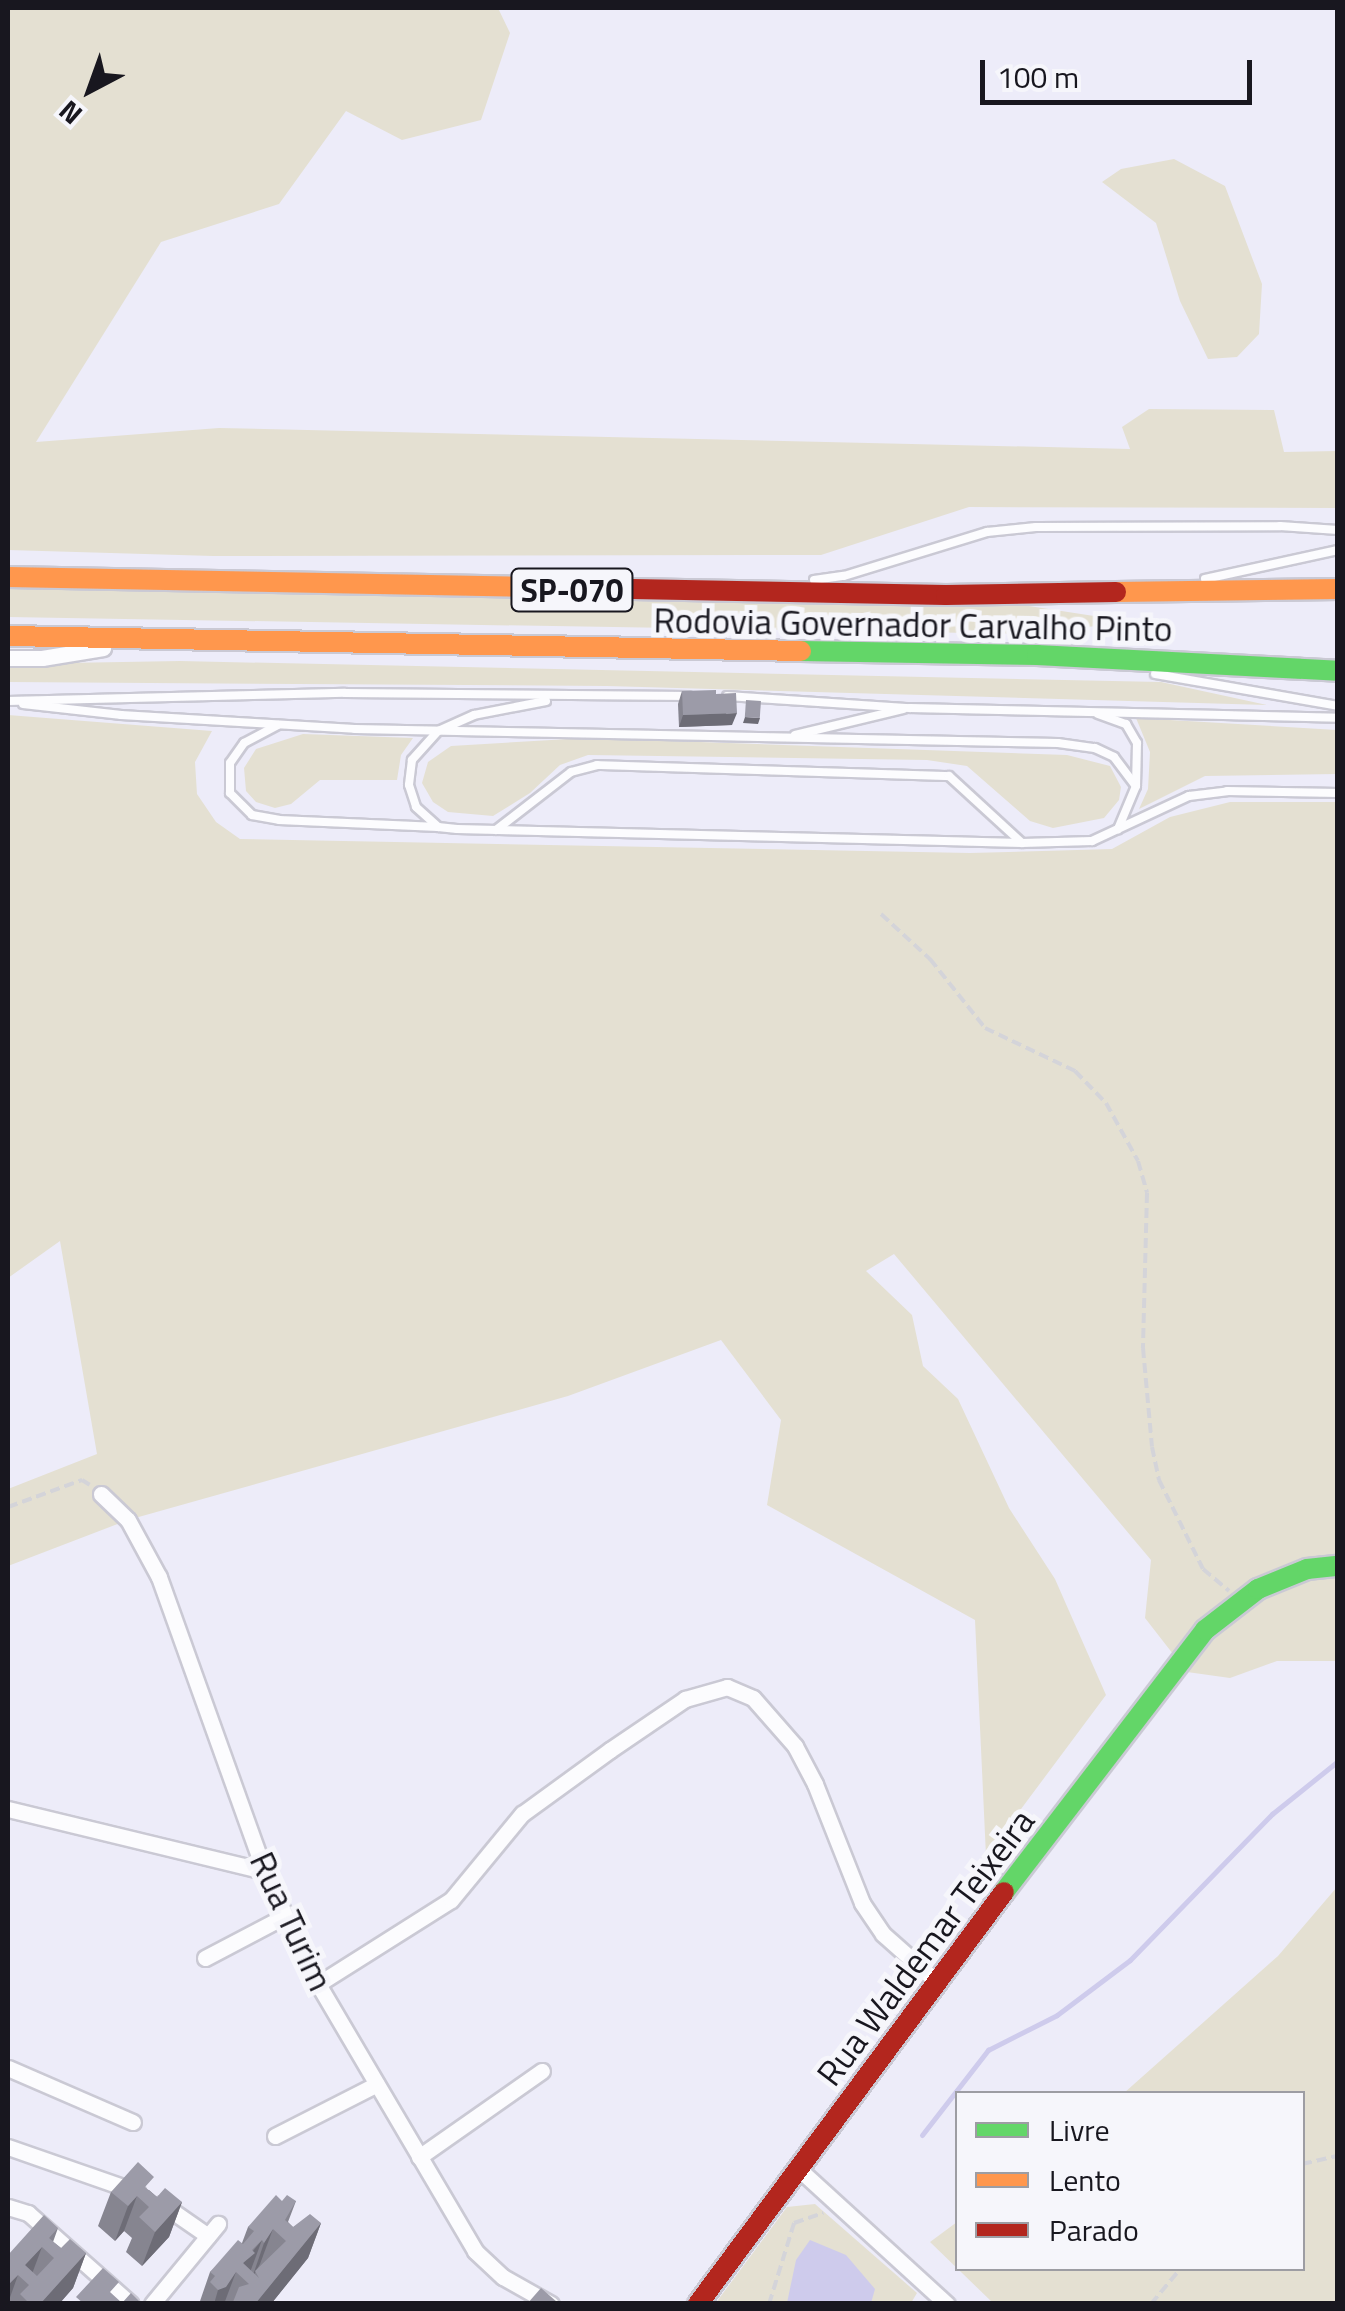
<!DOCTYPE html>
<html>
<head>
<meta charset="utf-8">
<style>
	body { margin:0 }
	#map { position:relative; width:1345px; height:2311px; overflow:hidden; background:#edecf9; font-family:"Titillium Web",sans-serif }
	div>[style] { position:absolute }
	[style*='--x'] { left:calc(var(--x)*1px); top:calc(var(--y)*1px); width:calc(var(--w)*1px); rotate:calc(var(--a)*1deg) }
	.green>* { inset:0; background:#e4e0d2 }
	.water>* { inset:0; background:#cecbec }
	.stream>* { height:5px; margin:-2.5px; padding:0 2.5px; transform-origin:2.5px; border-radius:2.5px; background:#cecbec }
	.path>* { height:4px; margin-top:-2px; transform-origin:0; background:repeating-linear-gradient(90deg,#d4d4d9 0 10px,transparent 0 15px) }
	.roads { filter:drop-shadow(2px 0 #cac9d4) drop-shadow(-2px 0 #cac9d4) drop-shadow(0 2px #cac9d4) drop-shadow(0 -2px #cac9d4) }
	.lane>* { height:8px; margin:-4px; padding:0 4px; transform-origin:4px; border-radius:4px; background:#fcfcfe }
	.street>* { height:15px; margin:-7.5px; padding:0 7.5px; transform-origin:7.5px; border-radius:7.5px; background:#fcfcfe }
	.fast>* { height:20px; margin:-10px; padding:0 10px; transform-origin:10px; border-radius:10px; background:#63d668 }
	.slow>* { height:20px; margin:-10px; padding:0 10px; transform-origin:10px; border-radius:10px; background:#ff974d }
	.jam>* { height:20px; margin:-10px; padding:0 10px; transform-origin:10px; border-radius:10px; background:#b3261e }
	.wall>* { inset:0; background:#868590 }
	.shaded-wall>* { inset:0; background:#6d6c76 }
	.building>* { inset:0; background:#9c9ba8; transform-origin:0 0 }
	span { translate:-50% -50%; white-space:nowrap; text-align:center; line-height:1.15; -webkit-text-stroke:10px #f6f6fb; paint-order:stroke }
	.shield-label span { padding:2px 8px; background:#f6f6fb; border:2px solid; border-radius:8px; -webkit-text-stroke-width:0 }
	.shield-label { font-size:32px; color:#18171f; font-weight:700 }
	.street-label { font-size:35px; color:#18171f }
	.frame { position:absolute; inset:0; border:10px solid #18171f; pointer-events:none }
	.legend { position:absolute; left:955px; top:2091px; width:350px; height:180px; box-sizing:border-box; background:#f6f6fb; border:2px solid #9d9da3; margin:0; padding:12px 18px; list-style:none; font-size:30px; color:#18171f }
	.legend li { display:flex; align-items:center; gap:20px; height:50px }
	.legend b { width:50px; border:2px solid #9d9da3 }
	.north { position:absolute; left:40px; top:40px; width:100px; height:100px; -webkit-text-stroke:8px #f6f6fb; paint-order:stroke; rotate:221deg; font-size:28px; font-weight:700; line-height:40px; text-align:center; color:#18171f }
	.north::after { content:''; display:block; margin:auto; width:35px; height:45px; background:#18171f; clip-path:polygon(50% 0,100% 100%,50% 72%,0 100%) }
	.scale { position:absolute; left:980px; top:60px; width:272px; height:45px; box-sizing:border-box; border:5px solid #18171f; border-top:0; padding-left:12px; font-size:30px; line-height:35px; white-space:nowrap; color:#18171f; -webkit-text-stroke:8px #f6f6fb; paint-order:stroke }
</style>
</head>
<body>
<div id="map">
	<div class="green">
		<i style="clip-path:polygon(8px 8px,498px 8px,510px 33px,481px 120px,402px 140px,346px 111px,279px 204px,161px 242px,36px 442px,219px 428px,1130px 449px,1122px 427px,1149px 409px,1274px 410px,1284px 452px,1337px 451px,1337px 508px,969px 507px,821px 555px,213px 556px,8px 550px)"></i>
		<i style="clip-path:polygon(1174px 159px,1225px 186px,1262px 284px,1259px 334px,1237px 357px,1208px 359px,1180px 301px,1156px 223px,1102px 182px,1121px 169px)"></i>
		<i style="clip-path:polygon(8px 584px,1016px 604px,1107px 618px,1105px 625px,1026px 634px,8px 617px)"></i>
		<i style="clip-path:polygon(180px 661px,1161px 682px,1267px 705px,607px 686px,8px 682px,8px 664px)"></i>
		<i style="clip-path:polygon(8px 715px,212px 731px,195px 762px,197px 794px,216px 822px,240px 839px,970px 853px,1112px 849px,1170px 817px,1230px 802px,1337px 802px,1337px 1661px,1277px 1661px,1230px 1678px,1187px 1672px,1145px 1618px,1151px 1560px,894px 1254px,866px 1271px,912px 1315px,923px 1366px,958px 1399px,1009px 1508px,1055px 1579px,1106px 1695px,986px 1856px,975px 1620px,767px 1505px,781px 1420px,721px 1340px,568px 1396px,128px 1520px,8px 1566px,8px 1489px,97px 1454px,60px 1241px,8px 1278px)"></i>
		<i style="clip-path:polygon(1136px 718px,1337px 730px,1337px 774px,1205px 776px,1139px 809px,1148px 789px,1150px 752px)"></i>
		<i style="clip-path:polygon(303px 734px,413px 738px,401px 755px,397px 780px,320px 780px,291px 804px,275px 808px,256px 802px,246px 791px,244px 768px,256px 749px)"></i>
		<i style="clip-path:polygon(586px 738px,1067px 755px,1110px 766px,1121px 787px,1119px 800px,1104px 818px,1053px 828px,1030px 821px,967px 766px,927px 760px,588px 755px,560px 765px,530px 793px,493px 816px,448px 812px,433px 802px,422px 783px,428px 762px,451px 746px)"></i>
		<i style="clip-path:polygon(1337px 1887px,1337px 2303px,993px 2303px,930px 2242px,957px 2222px,958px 2268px,1302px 2268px,1302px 2094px,1124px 2093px,1278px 1956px)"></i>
		<i style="clip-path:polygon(815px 2204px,917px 2293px,911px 2303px,715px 2304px,787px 2207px)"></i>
	</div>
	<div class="water">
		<i style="clip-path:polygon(810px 2240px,846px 2255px,875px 2289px,871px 2303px,787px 2303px,796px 2260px)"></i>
	</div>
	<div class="stream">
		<i style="--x:922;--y:2135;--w:108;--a:-52.2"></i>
		<i style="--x:988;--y:2050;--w:77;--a:-26.9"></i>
		<i style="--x:1057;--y:2015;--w:91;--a:-37"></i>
		<i style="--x:1130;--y:1960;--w:204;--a:-45.8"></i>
		<i style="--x:1272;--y:1814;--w:85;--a:-38.8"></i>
	</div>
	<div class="path">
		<i style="--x:881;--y:914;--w:67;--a:42.6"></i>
		<i style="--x:930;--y:959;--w:88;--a:51.4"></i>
		<i style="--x:985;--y:1028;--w:100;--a:25.5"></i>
		<i style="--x:1075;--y:1071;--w:45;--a:45.9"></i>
		<i style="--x:1106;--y:1103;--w:66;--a:61.1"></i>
		<i style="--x:1138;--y:1161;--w:33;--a:74"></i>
		<i style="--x:1147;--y:1193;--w:155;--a:91.5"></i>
		<i style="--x:1143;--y:1348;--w:99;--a:84.8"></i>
		<i style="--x:1152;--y:1447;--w:34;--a:78"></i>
		<i style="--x:1159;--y:1480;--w:99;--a:63.7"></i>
		<i style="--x:1203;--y:1569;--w:34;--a:40"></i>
		<i style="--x:8;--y:1507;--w:79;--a:-20"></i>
		<i style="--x:82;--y:1480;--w:9;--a:32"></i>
		<i style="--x:1302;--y:2164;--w:37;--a:-13"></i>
		<i style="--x:769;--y:2304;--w:85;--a:-72.8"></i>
		<i style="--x:794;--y:2223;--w:31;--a:-19"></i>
		<i style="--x:1151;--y:2304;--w:47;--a:-50.2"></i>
	</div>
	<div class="roads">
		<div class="lane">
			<i style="--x:1205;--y:579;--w:136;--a:-12.3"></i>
			<i style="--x:814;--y:580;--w:30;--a:-8"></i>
			<i style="--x:844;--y:576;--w:150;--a:-17.1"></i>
			<i style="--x:987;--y:532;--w:49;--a:-5.8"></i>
			<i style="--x:1036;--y:527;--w:244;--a:-0.2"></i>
			<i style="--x:1280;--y:526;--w:58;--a:3.9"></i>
			<i style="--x:1155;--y:674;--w:186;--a:9.9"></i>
			<i style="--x:727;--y:696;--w:183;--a:3.8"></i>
			<i style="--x:910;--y:708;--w:428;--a:1.3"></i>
			<i style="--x:8;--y:701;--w:337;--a:-1.4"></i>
			<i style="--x:345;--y:693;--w:343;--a:0.5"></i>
			<i style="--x:546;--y:701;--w:73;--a:169"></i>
			<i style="--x:474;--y:715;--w:39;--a:156"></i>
			<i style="--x:438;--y:731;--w:39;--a:132"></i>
			<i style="--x:412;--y:760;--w:25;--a:97"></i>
			<i style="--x:409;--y:785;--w:23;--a:72"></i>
			<i style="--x:416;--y:807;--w:30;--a:42"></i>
			<i style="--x:438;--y:827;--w:19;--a:6"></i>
			<i style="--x:457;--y:829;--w:565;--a:1.42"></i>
			<i style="--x:1022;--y:843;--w:70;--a:-1.6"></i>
			<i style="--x:1092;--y:841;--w:107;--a:-24.9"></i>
			<i style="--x:1189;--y:796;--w:38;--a:-7"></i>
			<i style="--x:1227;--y:791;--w:111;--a:1"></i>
			<i style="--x:23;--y:704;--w:99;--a:6.4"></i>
			<i style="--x:121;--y:715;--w:234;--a:3.4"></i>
			<i style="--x:355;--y:729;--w:703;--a:1.14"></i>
			<i style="--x:1058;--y:743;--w:37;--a:8"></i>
			<i style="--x:1095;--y:748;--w:21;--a:25"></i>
			<i style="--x:1114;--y:757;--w:36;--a:53"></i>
			<i style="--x:1098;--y:714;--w:30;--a:20"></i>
			<i style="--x:1126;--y:724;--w:22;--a:60"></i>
			<i style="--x:1137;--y:743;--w:43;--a:91.3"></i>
			<i style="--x:1136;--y:786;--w:47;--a:112.7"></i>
			<i style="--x:278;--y:725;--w:38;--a:152"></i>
			<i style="--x:244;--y:743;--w:24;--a:125"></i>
			<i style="--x:230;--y:763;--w:30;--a:90"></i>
			<i style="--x:230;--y:793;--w:31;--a:45"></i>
			<i style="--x:252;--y:815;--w:27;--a:10"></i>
			<i style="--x:279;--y:820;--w:159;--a:2.5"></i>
			<i style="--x:795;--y:735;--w:111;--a:-13.5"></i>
			<i style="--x:496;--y:830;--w:95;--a:-37.7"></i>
			<i style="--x:571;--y:772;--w:27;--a:-15"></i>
			<i style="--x:597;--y:765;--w:352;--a:1.8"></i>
			<i style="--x:949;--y:776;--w:99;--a:42.5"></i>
		</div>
		<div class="street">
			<i style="--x:8;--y:658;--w:34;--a:0"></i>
			<i style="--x:42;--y:658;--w:62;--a:-9.3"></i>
			<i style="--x:101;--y:1494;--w:37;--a:44"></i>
			<i style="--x:128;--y:1520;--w:65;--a:61.5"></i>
			<i style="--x:159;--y:1577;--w:312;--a:70.3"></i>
			<i style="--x:264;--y:1871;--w:125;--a:64.5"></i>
			<i style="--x:318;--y:1984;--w:310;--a:59.5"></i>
			<i style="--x:475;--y:2251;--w:38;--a:43"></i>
			<i style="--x:503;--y:2277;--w:55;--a:29.4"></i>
			<i style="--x:8;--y:1809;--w:263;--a:13.6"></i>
			<i style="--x:205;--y:1958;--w:90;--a:-27.7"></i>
			<i style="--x:318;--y:1984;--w:157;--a:-32.3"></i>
			<i style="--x:451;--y:1900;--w:112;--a:-50.5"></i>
			<i style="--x:522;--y:1814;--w:109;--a:-36"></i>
			<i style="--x:610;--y:1750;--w:91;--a:-34.2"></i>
			<i style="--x:685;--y:1699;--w:44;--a:-15.9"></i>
			<i style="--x:727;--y:1687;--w:28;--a:23"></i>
			<i style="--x:753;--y:1698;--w:64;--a:48.8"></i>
			<i style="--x:795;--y:1746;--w:43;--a:62.2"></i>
			<i style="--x:815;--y:1784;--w:128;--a:68.4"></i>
			<i style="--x:862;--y:1903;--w:37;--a:56"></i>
			<i style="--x:883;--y:1934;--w:71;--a:41.6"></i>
			<i style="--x:8;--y:2068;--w:136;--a:23.4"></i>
			<i style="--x:275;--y:2136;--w:114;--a:-27"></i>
			<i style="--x:8;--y:2147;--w:137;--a:19.2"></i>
			<i style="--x:419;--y:2157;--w:150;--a:-35"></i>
			<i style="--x:800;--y:2170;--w:199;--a:42.4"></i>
			<i style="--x:162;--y:2204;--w:56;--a:34.8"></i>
			<i style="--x:8;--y:2207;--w:21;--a:17"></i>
			<i style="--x:28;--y:2213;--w:137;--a:41.5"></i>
			<i style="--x:152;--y:2304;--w:104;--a:-50.5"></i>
		</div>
		<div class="fast">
			<i style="--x:801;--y:651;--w:236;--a:1"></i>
			<i style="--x:1037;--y:655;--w:301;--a:3"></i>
			<i style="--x:1004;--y:1892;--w:330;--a:-52.5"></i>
			<i style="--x:1205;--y:1630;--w:67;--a:-37.7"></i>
			<i style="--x:1258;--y:1589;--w:53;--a:-22.2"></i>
			<i style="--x:1307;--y:1569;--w:31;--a:-6"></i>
		</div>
		<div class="slow">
			<i style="--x:8;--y:577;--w:572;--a:1.1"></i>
			<i style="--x:1116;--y:592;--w:222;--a:-0.8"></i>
			<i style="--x:8;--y:636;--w:793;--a:1.08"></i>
		</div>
		<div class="jam">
			<i style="--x:580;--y:588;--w:366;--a:1.1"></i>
			<i style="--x:946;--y:595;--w:170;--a:-1"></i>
			<i style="--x:698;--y:2304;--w:513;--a:-53.4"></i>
		</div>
	</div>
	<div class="wall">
		<i style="clip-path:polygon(682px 691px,716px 694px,732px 725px,679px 727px,678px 704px)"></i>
		<i style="clip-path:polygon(149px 2190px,157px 2197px,182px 2202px,169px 2237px,142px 2266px,126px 2252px,132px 2238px,124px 2231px,115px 2241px,98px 2226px,111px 2192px)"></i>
		<i style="clip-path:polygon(282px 2201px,296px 2201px,288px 2222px,293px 2227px,321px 2223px,308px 2258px,271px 2304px,199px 2304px,210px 2272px,242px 2243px,248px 2227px)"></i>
		<i style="clip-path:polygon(58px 2228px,53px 2242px,61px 2248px,86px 2253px,73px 2288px,59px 2304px,8px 2304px,8px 2255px)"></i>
	</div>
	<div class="shaded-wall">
		<i style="clip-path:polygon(737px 713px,732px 725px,679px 727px,683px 715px)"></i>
		<i style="clip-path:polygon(745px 717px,760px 718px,758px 724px,743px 723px)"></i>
		<i style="clip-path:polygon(137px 2196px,124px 2231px,115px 2241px,128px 2206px)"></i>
		<i style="clip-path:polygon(182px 2202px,169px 2237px,142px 2266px,155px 2232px)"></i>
		<i style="clip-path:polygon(321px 2223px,308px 2258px,271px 2304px,255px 2304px)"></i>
		<i style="clip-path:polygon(273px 2229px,260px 2264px,252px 2278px,264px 2243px)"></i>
		<i style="clip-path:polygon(262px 2240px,249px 2275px,243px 2263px)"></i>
		<i style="clip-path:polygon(42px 2247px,29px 2282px,25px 2265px)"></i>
		<i style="clip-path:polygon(86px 2253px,73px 2288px,59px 2304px,40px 2304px)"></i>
		<i style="clip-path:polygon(236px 2272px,224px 2304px,214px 2304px,218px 2290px)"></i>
		<i style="clip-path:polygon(18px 2275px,8px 2303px,8px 2289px,9px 2284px)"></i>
	</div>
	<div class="building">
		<i style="clip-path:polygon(716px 690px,716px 694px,736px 693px,737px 713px,683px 715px,682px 691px)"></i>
		<i style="left:746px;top:700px;width:15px;height:17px;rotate:4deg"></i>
		<i style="clip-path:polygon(138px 2162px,154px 2177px,145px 2187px,157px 2197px,165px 2188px,182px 2202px,155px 2232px,139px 2217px,149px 2207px,137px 2196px,128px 2206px,111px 2192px)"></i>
		<i style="clip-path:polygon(evenodd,276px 2195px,282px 2201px,287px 2195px,296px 2201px,285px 2220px,293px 2227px,310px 2214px,321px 2223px,255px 2304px,234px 2304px,233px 2302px,239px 2287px,249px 2284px,236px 2272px,226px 2287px,218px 2290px,210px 2282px,215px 2276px,210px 2272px,238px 2240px,243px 2244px,254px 2231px,248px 2227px,276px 2195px,273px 2229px,286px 2241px,255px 2271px,259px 2278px,243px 2263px,255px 2253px,252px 2250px,262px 2240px,264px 2243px,273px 2229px)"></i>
		<i style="clip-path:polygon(evenodd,44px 2215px,58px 2228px,49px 2238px,61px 2248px,70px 2239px,86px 2253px,40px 2304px,30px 2304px,20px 2294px,29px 2285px,18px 2275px,9px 2284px,8px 2283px,8px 2255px,44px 2215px,42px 2247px,54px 2258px,37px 2276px,25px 2265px,42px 2247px)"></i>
		<i style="clip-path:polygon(103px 2268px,119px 2282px,110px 2292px,122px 2303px,131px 2293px,142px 2304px,104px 2304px,102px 2302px,101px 2304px,84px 2304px,76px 2297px)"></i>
		<i style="clip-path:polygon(541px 2288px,557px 2302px,556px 2304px,527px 2304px)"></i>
	</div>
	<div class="shield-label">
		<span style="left:572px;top:590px">SP-070</span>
	</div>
	<div class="street-label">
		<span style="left:913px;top:624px;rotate:1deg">Rodovia Governador Carvalho Pinto</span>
		<span style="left:292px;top:1921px;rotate:65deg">Rua Turim</span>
		<span style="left:925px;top:1947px;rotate:-53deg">Rua Waldemar Teixeira</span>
	</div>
	<div class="frame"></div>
	<ul class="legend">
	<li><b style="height:12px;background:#63d668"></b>Livre</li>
	<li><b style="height:12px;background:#ff974d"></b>Lento</li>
	<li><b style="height:12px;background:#b3261e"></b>Parado</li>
	</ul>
	<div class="north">N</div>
	<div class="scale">100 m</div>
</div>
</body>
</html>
